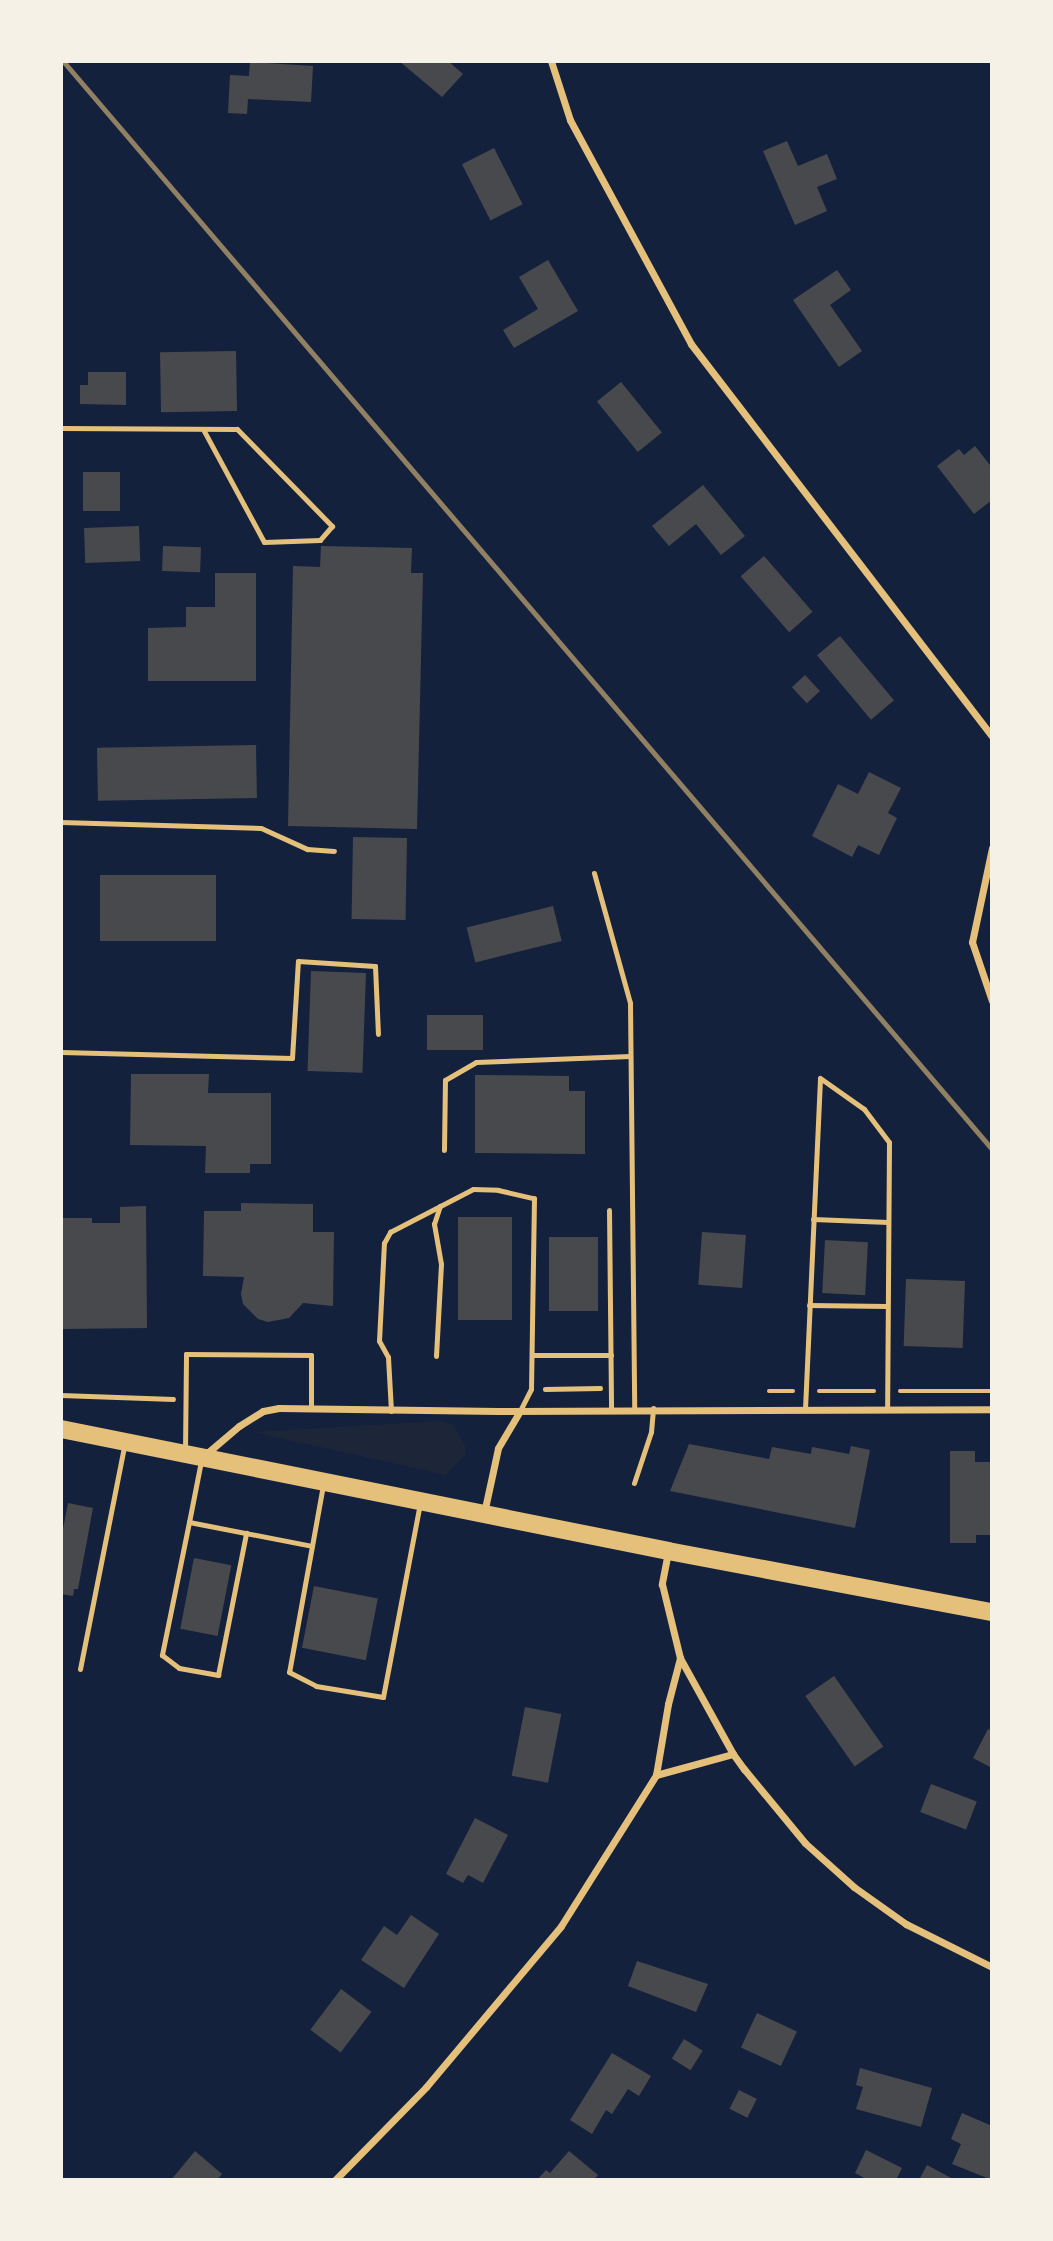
<!DOCTYPE html>
<html>
<head>
<meta charset="utf-8">
<style>
	body { margin:0 }
	#map { position:relative; width:1053px; height:2241px; overflow:hidden; background:#14213d; font-family:Mulish,sans-serif }
	div>[style] { position:absolute }
	[style*='--x'] { left:calc(var(--x)*1px); top:calc(var(--y)*1px); width:calc(var(--w)*1px); rotate:calc(var(--a)*1deg) }
	.green>* { inset:0; background:#1d2539 }
	.building>* { inset:0; background:#48494c; transform-origin:0 0 }
	.path>* { height:4.5px; margin:-2.25px; padding:0 2.25px; transform-origin:2.25px; border-radius:2.25px; background:#e5c07b }
	.service>* { height:5px; margin:-2.5px; padding:0 2.5px; transform-origin:2.5px; border-radius:2.5px; background:#e5c07b }
	.minor>* { height:7px; margin:-3.5px; padding:0 3.5px; transform-origin:3.5px; border-radius:3.5px; background:#e5c07b }
	.primary>* { height:18px; margin:-9px; padding:0 9px; transform-origin:9px; border-radius:9px; background:#e5c07b }
	.rail>* { height:5px; margin:-2.5px; padding:0 2.5px; transform-origin:2.5px; border-radius:2.5px; background:#918062 }
	span { translate:-50% -50%; white-space:nowrap; text-align:center; line-height:1.15; -webkit-text-stroke:6px #f6f1e7; paint-order:stroke }
	.frame { position:absolute; inset:0; border:63px solid #f6f1e7; pointer-events:none }
</style>
</head>
<body>
<div id="map">
	<div class="green">
		<i style="clip-path:polygon(440px 1421px,452px 1424px,465px 1445px,465px 1455px,446px 1475px,253px 1432px)"></i>
	</div>
	<div class="building">
		<i style="clip-path:polygon(399px 61px,448px 61px,463px 74px,442px 97px)"></i>
		<i style="clip-path:polygon(250px 62px,313px 66px,311px 102px,248px 99px,247px 114px,228px 113px,230px 75px,249px 76px)"></i>
		<i style="clip-path:polygon(787px 141px,798px 166px,827px 154px,837px 179px,817px 187px,827px 211px,795px 225px,763px 151px)"></i>
		<i style="left:494px;top:148px;width:63px;height:36px;rotate:63deg"></i>
		<i style="clip-path:polygon(548px 260px,578px 311px,514px 348px,503px 330px,538px 309px,519px 277px)"></i>
		<i style="clip-path:polygon(837px 270px,851px 290px,830px 305px,862px 351px,839px 367px,793px 300px)"></i>
		<i style="left:236px;top:351px;width:60px;height:76px;rotate:89deg"></i>
		<i style="clip-path:polygon(88px 372px,126px 372px,126px 405px,80px 404px,80px 385px,88px 385px)"></i>
		<i style="left:621px;top:382px;width:65px;height:31px;rotate:51deg"></i>
		<i style="clip-path:polygon(975px 446px,990px 465px,992px 464px,992px 500px,974px 514px,937px 466px,959px 449px,964px 455px)"></i>
		<i style="left:120px;top:472px;width:39px;height:37px;rotate:90deg"></i>
		<i style="clip-path:polygon(703px 485px,745px 536px,721px 555px,696px 524px,669px 546px,652px 526px)"></i>
		<i style="left:139px;top:526px;width:35px;height:55px;rotate:88deg"></i>
		<i style="left:163px;top:546px;width:38px;height:25px;rotate:2deg"></i>
		<i style="clip-path:polygon(321px 546px,412px 548px,411px 573px,423px 573px,417px 829px,288px 826px,293px 566px,320px 567px)"></i>
		<i style="left:764px;top:556px;width:74px;height:31px;rotate:49deg"></i>
		<i style="clip-path:polygon(215px 573px,256px 573px,256px 681px,148px 681px,148px 628px,186px 627px,186px 607px,215px 607px)"></i>
		<i style="left:840px;top:636px;width:84px;height:30px;rotate:50deg"></i>
		<i style="left:805px;top:675px;width:22px;height:18px;rotate:47deg"></i>
		<i style="left:256px;top:745px;width:53px;height:159px;rotate:89deg"></i>
		<i style="clip-path:polygon(869px 772px,901px 788px,888px 813px,897px 818px,879px 855px,858px 845px,852px 857px,812px 836px,838px 784px,858px 794px)"></i>
		<i style="left:353px;top:837px;width:54px;height:82px;rotate:1deg"></i>
		<i style="left:100px;top:875px;width:116px;height:66px"></i>
		<i style="left:553px;top:906px;width:36px;height:89px;rotate:76deg"></i>
		<i style="left:311px;top:971px;width:55px;height:100px;rotate:2deg"></i>
		<i style="left:483px;top:1015px;width:35px;height:56px;rotate:90deg"></i>
		<i style="clip-path:polygon(131px 1074px,209px 1074px,208px 1093px,271px 1093px,271px 1164px,250px 1164px,250px 1173px,205px 1173px,206px 1146px,130px 1145px)"></i>
		<i style="clip-path:polygon(475px 1075px,569px 1076px,569px 1091px,585px 1091px,585px 1154px,475px 1153px)"></i>
		<i style="clip-path:polygon(241px 1203px,313px 1204px,313px 1232px,334px 1232px,333px 1306px,303px 1303px,289px 1318px,268px 1322px,258px 1319px,243px 1304px,241px 1294px,244px 1277px,203px 1276px,204px 1211px,241px 1211px)"></i>
		<i style="clip-path:polygon(146px 1206px,147px 1328px,63px 1329px,62px 1218px,92px 1218px,92px 1223px,120px 1223px,120px 1207px)"></i>
		<i style="left:458px;top:1217px;width:54px;height:103px"></i>
		<i style="left:702px;top:1232px;width:44px;height:53px;rotate:4deg"></i>
		<i style="left:549px;top:1237px;width:49px;height:74px"></i>
		<i style="left:825px;top:1240px;width:43px;height:53px;rotate:3deg"></i>
		<i style="left:906px;top:1279px;width:59px;height:67px;rotate:2deg"></i>
		<i style="clip-path:polygon(689px 1444px,769px 1459px,772px 1447px,811px 1454px,812px 1447px,849px 1454px,851px 1446px,870px 1450px,855px 1528px,670px 1491px)"></i>
		<i style="clip-path:polygon(950px 1451px,975px 1451px,975px 1462px,992px 1462px,992px 1535px,976px 1535px,976px 1543px,950px 1543px)"></i>
		<i style="clip-path:polygon(68px 1503px,93px 1508px,78px 1589px,74px 1589px,73px 1596px,61px 1594px,61px 1539px)"></i>
		<i style="left:194px;top:1558px;width:38px;height:72px;rotate:11deg"></i>
		<i style="left:314px;top:1586px;width:65px;height:63px;rotate:11deg"></i>
		<i style="left:834px;top:1676px;width:86px;height:35px;rotate:55deg"></i>
		<i style="left:525px;top:1707px;width:37px;height:70px;rotate:11deg"></i>
		<i style="clip-path:polygon(988px 1729px,992px 1731px,992px 1768px,973px 1758px)"></i>
		<i style="left:931px;top:1784px;width:49px;height:30px;rotate:21deg"></i>
		<i style="clip-path:polygon(475px 1818px,508px 1835px,483px 1883px,468px 1875px,463px 1883px,446px 1874px)"></i>
		<i style="clip-path:polygon(411px 1915px,439px 1934px,404px 1988px,361px 1960px,384px 1926px,397px 1935px)"></i>
		<i style="clip-path:polygon(637px 1961px,708px 1984px,696px 2012px,628px 1986px)"></i>
		<i style="left:341px;top:1989px;width:38px;height:51px;rotate:37deg"></i>
		<i style="left:757px;top:2013px;width:44px;height:38px;rotate:25deg"></i>
		<i style="left:684px;top:2039px;width:22px;height:23px;rotate:32deg"></i>
		<i style="clip-path:polygon(612px 2053px,651px 2076px,639px 2096px,628px 2089px,612px 2114px,606px 2110px,592px 2134px,570px 2120px)"></i>
		<i style="clip-path:polygon(860px 2068px,932px 2088px,921px 2127px,856px 2109px,863px 2087px,856px 2085px)"></i>
		<i style="left:739px;top:2090px;width:20px;height:21px;rotate:27deg"></i>
		<i style="clip-path:polygon(962px 2113px,992px 2126px,992px 2180px,952px 2164px,961px 2144px,951px 2139px)"></i>
		<i style="clip-path:polygon(866px 2150px,902px 2168px,896px 2180px,868px 2180px,855px 2173px)"></i>
		<i style="clip-path:polygon(195px 2151px,222px 2174px,217px 2180px,171px 2180px)"></i>
		<i style="clip-path:polygon(569px 2151px,598px 2175px,594px 2180px,537px 2180px,546px 2170px,550px 2173px)"></i>
		<i style="clip-path:polygon(927px 2165px,955px 2180px,919px 2180px)"></i>
	</div>
	<div class="path">
		<i style="--x:545;--y:1389;--w:55;--a:-1"></i>
		<i style="--x:769;--y:1391;--w:24;--a:0"></i>
		<i style="--x:819;--y:1391;--w:55;--a:0"></i>
		<i style="--x:900;--y:1391;--w:92;--a:0"></i>
		<i style="--x:61;--y:1395;--w:112;--a:2"></i>
	</div>
	<div class="service">
		<i style="--x:61;--y:428;--w:176;--a:0.3"></i>
		<i style="--x:237;--y:429;--w:136;--a:45.6"></i>
		<i style="--x:332;--y:526;--w:18;--a:131"></i>
		<i style="--x:320;--y:540;--w:56;--a:178"></i>
		<i style="--x:264;--y:542;--w:128;--a:-118.4"></i>
		<i style="--x:61;--y:822;--w:200;--a:1.7"></i>
		<i style="--x:261;--y:828;--w:51;--a:24.5"></i>
		<i style="--x:307;--y:849;--w:27;--a:4"></i>
		<i style="--x:594;--y:873;--w:135;--a:74.5"></i>
		<i style="--x:630;--y:1003;--w:405;--a:89.4"></i>
		<i style="--x:61;--y:1052;--w:231;--a:1.5"></i>
		<i style="--x:292;--y:1058;--w:97;--a:-86.5"></i>
		<i style="--x:298;--y:961;--w:77;--a:3.7"></i>
		<i style="--x:375;--y:966;--w:68;--a:87.5"></i>
		<i style="--x:444;--y:1150;--w:70;--a:-89.2"></i>
		<i style="--x:445;--y:1080;--w:36;--a:-30"></i>
		<i style="--x:476;--y:1062;--w:154;--a:-2.2"></i>
		<i style="--x:609;--y:1210;--w:199;--a:89.4"></i>
		<i style="--x:813;--y:1219;--w:75;--a:2.3"></i>
		<i style="--x:809;--y:1305;--w:78;--a:0.7"></i>
		<i style="--x:532;--y:1355;--w:79;--a:0"></i>
		<i style="--x:436;--y:1356;--w:92;--a:-86.9"></i>
		<i style="--x:441;--y:1264;--w:41;--a:-99.9"></i>
		<i style="--x:434;--y:1224;--w:19;--a:-72"></i>
		<i style="--x:805;--y:1409;--w:331;--a:-87.4"></i>
		<i style="--x:820;--y:1078;--w:54;--a:35.2"></i>
		<i style="--x:864;--y:1109;--w:41;--a:52.9"></i>
		<i style="--x:889;--y:1142;--w:267;--a:90.4"></i>
		<i style="--x:391;--y:1411;--w:54;--a:-93.2"></i>
		<i style="--x:388;--y:1357;--w:18;--a:-119"></i>
		<i style="--x:379;--y:1341;--w:98;--a:-87.1"></i>
		<i style="--x:384;--y:1243;--w:13;--a:-61"></i>
		<i style="--x:390;--y:1232;--w:93;--a:-27.4"></i>
		<i style="--x:473;--y:1189;--w:25;--a:2"></i>
		<i style="--x:498;--y:1190;--w:37;--a:13"></i>
		<i style="--x:534;--y:1198;--w:191;--a:90.9"></i>
		<i style="--x:531;--y:1389;--w:25;--a:117"></i>
		<i style="--x:185;--y:1452;--w:98;--a:-89.4"></i>
		<i style="--x:186;--y:1354;--w:125;--a:0.5"></i>
		<i style="--x:311;--y:1355;--w:54;--a:90"></i>
		<i style="--x:201;--y:1461;--w:62;--a:101.1"></i>
		<i style="--x:189;--y:1522;--w:125;--a:11"></i>
		<i style="--x:312;--y:1546;--w:62;--a:-79.8"></i>
		<i style="--x:634;--y:1483;--w:54;--a:-71.6"></i>
		<i style="--x:651;--y:1432;--w:24;--a:-85"></i>
		<i style="--x:189;--y:1522;--w:136;--a:101.5"></i>
		<i style="--x:162;--y:1655;--w:21;--a:37"></i>
		<i style="--x:179;--y:1668;--w:40;--a:10"></i>
		<i style="--x:218;--y:1675;--w:145;--a:-78.8"></i>
		<i style="--x:312;--y:1546;--w:128;--a:100.3"></i>
		<i style="--x:289;--y:1672;--w:30;--a:27"></i>
		<i style="--x:316;--y:1686;--w:68;--a:9.3"></i>
		<i style="--x:383;--y:1697;--w:197;--a:-79.2"></i>
		<i style="--x:80;--y:1669;--w:227;--a:-78.8"></i>
	</div>
	<div class="minor">
		<i style="--x:551;--y:61;--w:62;--a:72.1"></i>
		<i style="--x:570;--y:120;--w:255;--a:61.6"></i>
		<i style="--x:691;--y:344;--w:494;--a:52.5"></i>
		<i style="--x:992;--y:848;--w:96;--a:102"></i>
		<i style="--x:972;--y:942;--w:62;--a:71.3"></i>
		<i style="--x:206;--y:1454;--w:43;--a:-40.3"></i>
		<i style="--x:239;--y:1426;--w:28;--a:-32"></i>
		<i style="--x:263;--y:1411;--w:16;--a:-11"></i>
		<i style="--x:279;--y:1408;--w:219;--a:0.8"></i>
		<i style="--x:498;--y:1411;--w:494;--a:-0.2"></i>
		<i style="--x:484;--y:1513;--w:66;--a:-77.8"></i>
		<i style="--x:498;--y:1448;--w:43;--a:-59.3"></i>
		<i style="--x:668;--y:1552;--w:33;--a:101"></i>
		<i style="--x:662;--y:1584;--w:76;--a:76.3"></i>
		<i style="--x:680;--y:1658;--w:110;--a:61.1"></i>
		<i style="--x:733;--y:1754;--w:19;--a:54"></i>
		<i style="--x:744;--y:1769;--w:96;--a:50.5"></i>
		<i style="--x:805;--y:1843;--w:66;--a:41.9"></i>
		<i style="--x:854;--y:1887;--w:64;--a:35.4"></i>
		<i style="--x:906;--y:1924;--w:96;--a:26.6"></i>
		<i style="--x:656;--y:1775;--w:80;--a:-15.3"></i>
		<i style="--x:335;--y:2180;--w:130;--a:-45.6"></i>
		<i style="--x:426;--y:2087;--w:210;--a:-50"></i>
		<i style="--x:561;--y:1926;--w:178;--a:-57.8"></i>
		<i style="--x:656;--y:1775;--w:72;--a:-80.4"></i>
		<i style="--x:668;--y:1704;--w:48;--a:-75.4"></i>
	</div>
	<div class="primary">
		<i style="--x:61;--y:1429;--w:619;--a:11.36"></i>
		<i style="--x:668;--y:1551;--w:330;--a:10.7"></i>
	</div>
	<div class="rail">
		<i style="--x:63;--y:61;--w:1431;--a:49.51"></i>
	</div>
	<div class="frame"></div>
</div>
</body>
</html>
